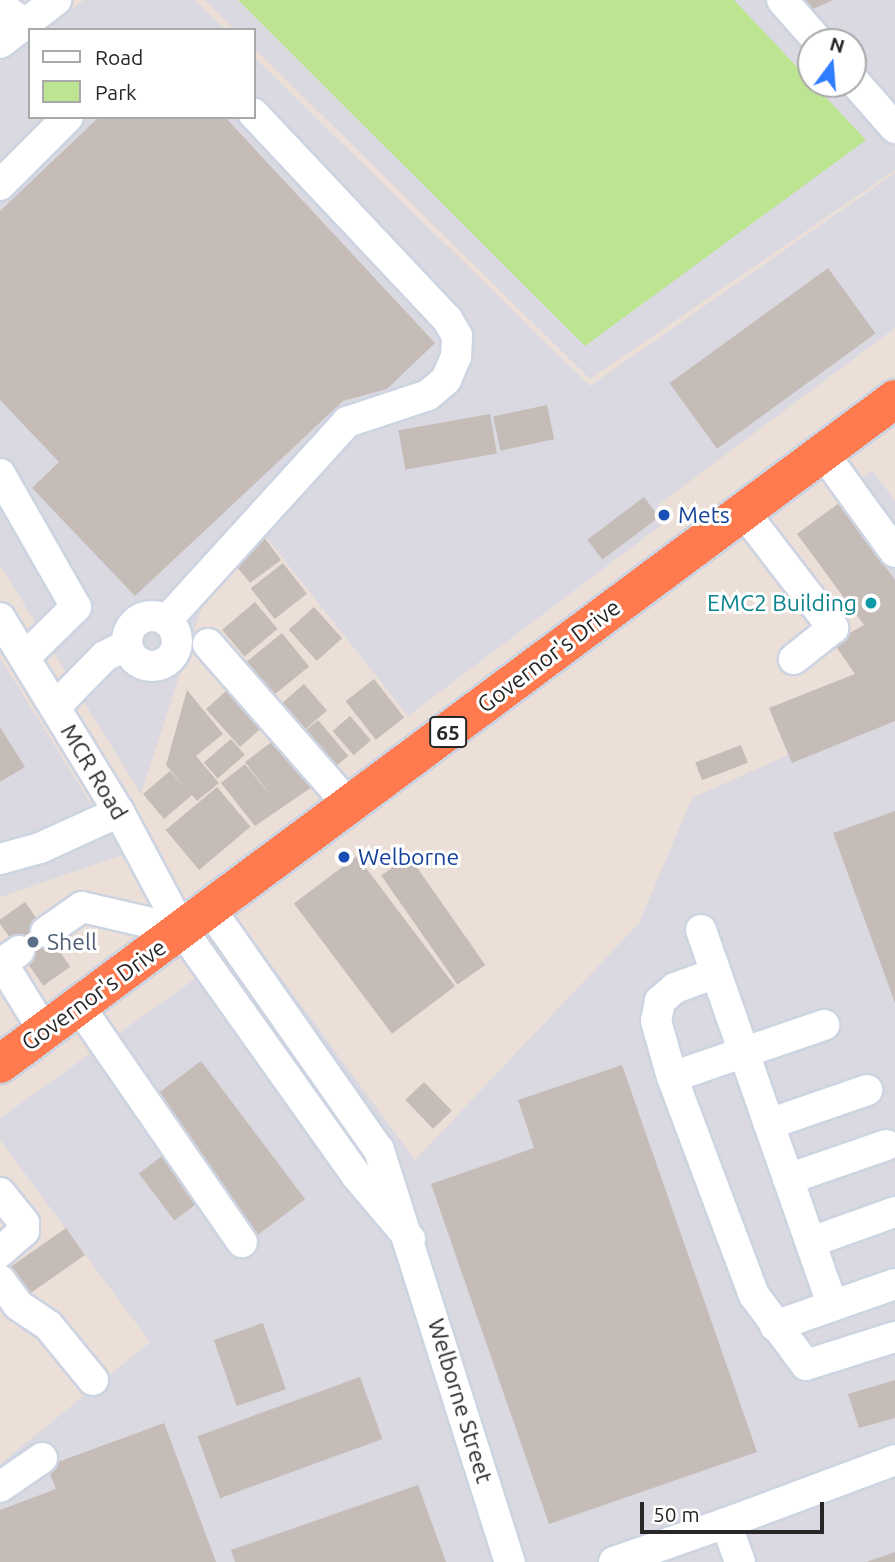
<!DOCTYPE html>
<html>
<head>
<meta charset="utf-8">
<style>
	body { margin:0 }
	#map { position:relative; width:895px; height:1562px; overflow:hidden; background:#ebdfd7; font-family:Ubuntu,sans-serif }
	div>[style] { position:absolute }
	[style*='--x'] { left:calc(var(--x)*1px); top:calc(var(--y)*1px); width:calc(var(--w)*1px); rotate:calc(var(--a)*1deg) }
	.industrial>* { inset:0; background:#dad9e2 }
	.green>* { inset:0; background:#bce491 }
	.building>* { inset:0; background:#c5bcb7; transform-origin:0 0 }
	.roads { filter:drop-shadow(2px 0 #cdd4e1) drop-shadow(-2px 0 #cdd4e1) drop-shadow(0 2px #cdd4e1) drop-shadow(0 -2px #cdd4e1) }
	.minor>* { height:30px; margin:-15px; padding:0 15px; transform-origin:15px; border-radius:15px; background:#fff }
	.minor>.ring { margin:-15px; padding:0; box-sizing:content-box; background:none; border:30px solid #fff; border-radius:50% }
	.highway>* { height:38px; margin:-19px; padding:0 19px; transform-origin:19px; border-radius:19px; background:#ff7a4e }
	.dots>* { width:19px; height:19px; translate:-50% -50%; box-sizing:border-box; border:4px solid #fff; border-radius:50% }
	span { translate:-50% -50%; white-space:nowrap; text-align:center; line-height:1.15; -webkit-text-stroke:6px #fff; paint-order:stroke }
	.shield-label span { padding:2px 5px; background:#fff; border:2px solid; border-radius:5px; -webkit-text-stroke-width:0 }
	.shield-label { font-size:21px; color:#272727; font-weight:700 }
	.transit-label { font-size:23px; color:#164399 }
	.left { translate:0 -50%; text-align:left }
	.culture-label { font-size:23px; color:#0d838f }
	.right { translate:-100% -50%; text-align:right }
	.street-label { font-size:23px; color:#272727 }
	.service-label { font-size:23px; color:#4e5e75 }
	.legend { position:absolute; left:28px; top:28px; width:228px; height:91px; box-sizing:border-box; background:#fff; border:2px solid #a9a9a9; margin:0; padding:9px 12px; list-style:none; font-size:21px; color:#272727 }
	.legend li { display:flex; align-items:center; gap:14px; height:35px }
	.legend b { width:35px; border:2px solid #a9a9a9 }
	.north { position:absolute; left:797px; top:28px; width:70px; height:70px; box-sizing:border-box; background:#fff; border:2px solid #a9a9a9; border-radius:50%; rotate:16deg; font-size:19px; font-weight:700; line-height:28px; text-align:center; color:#272727 }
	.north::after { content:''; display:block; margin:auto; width:24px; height:32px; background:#307dff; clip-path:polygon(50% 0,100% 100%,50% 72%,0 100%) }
	.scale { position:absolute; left:640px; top:1502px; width:184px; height:32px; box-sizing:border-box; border:4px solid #272727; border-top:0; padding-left:9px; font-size:21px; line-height:24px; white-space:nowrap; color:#272727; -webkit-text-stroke:5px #fff; paint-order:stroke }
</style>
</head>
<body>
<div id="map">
	<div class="industrial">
		<i style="clip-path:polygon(84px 0,195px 0,226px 30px,44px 30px)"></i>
		<i style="clip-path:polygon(evenodd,205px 0,895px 0,895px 170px,590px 379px,254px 48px,254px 30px,235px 30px,205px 0,811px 42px,853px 42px,853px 84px,811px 84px,811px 42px)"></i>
		<i style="clip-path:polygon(30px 40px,30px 117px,254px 117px,254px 57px,590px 386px,895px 173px,895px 328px,658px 505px,668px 520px,408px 716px,258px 527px,202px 606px,141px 794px,0 565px,0 62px)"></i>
		<i style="clip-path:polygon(872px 470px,895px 501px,895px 580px,835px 498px)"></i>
		<i style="clip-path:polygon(0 658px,123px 855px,0 897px)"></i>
		<i style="clip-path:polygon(895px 658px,895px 1562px,0 1562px,0 1464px,150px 1342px,0 1140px,0 1118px,252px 938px,415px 1160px,639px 923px,692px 798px,788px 755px,769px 708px)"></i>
	</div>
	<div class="green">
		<i style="clip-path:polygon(238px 0,734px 0,866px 140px,585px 346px)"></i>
	</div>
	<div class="building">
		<i style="clip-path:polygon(806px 0,833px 0,811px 10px)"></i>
		<i style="clip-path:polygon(99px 117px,225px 117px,435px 343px,387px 389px,343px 401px,135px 596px,32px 488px,59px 462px,0 400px,0 211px)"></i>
		<i style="left:828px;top:268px;width:81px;height:196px;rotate:54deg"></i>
		<i style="left:547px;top:405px;width:35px;height:55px;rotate:78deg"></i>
		<i style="left:490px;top:414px;width:40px;height:93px;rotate:80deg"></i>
		<i style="left:644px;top:497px;width:25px;height:71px;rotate:53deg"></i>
		<i style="clip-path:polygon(839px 503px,895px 580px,895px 721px,792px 763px,769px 708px,855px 674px,833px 642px,864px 625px,797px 534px)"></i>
		<i style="clip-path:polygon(261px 533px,281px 560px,250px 583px,237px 567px)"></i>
		<i style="left:283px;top:563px;width:39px;height:41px;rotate:52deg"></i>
		<i style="left:255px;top:602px;width:35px;height:43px;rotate:50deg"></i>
		<i style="left:314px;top:607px;width:42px;height:34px;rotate:48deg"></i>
		<i style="left:282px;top:633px;width:43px;height:52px;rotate:51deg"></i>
		<i style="left:374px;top:679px;width:49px;height:36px;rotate:52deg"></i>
		<i style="left:235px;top:683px;width:51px;height:39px;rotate:48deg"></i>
		<i style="left:304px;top:684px;width:35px;height:35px;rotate:49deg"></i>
		<i style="clip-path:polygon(187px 690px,223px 734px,196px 756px,219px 783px,197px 801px,192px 795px,164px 819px,143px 794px,170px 771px,187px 790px,166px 765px)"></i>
		<i style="left:350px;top:716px;width:32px;height:23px;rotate:49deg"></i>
		<i style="left:318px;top:720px;width:47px;height:23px;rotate:50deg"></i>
		<i style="clip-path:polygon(0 727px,25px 767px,0 782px)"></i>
		<i style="clip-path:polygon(278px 737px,315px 785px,255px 826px,221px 783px,245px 764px,273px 798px,245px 762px)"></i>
		<i style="left:231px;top:739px;width:21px;height:36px;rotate:49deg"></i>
		<i style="left:741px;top:745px;width:19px;height:49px;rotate:69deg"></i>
		<i style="left:217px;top:787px;width:52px;height:67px;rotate:50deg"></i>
		<i style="clip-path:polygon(895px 811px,895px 1003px,833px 833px)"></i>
		<i style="left:357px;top:856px;width:163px;height:79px;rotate:53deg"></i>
		<i style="left:409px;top:856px;width:133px;height:34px;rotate:55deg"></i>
		<i style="left:25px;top:902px;width:79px;height:33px;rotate:55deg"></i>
		<i style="left:201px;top:1061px;width:173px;height:62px;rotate:53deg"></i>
		<i style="clip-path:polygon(622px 1065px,757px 1452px,549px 1524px,431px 1184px,534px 1148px,518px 1100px)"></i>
		<i style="left:424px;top:1082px;width:40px;height:26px;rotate:46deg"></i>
		<i style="left:162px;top:1156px;width:59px;height:29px;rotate:53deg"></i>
		<i style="left:66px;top:1228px;width:33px;height:67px;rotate:55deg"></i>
		<i style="left:263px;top:1323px;width:70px;height:52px;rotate:71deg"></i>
		<i style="left:360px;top:1377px;width:66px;height:173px;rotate:70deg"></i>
		<i style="clip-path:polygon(895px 1380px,895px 1418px,859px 1428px,848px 1394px)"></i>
		<i style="clip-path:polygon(164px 1423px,216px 1562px,0 1562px,0 1510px,56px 1489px,47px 1466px)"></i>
		<i style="clip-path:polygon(418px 1485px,446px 1562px,235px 1562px,231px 1550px)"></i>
		<i style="clip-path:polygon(895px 1552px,895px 1562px,866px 1562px)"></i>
	</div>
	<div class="roads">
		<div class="minor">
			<i style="--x:782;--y:0;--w:56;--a:48.6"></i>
			<i style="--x:0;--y:6;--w:31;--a:36"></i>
			<i style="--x:0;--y:43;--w:71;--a:-37.5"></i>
			<i style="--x:853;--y:80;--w:64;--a:48.8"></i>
			<i style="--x:0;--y:185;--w:96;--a:-45"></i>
			<i style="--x:823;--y:453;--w:122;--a:54"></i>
			<i style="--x:0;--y:474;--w:153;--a:60.3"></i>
			<i style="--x:76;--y:607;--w:71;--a:135.6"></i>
			<i style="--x:743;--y:511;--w:148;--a:52.4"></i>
			<i style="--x:833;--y:628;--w:50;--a:141.5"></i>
			<i class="ring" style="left:127px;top:616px;width:20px;height:20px"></i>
			<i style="--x:0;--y:618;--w:228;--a:58.5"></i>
			<i style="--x:119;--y:812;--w:134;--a:61.9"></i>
			<i style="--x:182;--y:930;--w:301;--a:54.6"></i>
			<i style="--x:356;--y:1175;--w:84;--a:49.8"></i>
			<i style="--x:167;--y:620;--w:268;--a:-47.7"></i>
			<i style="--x:347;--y:422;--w:85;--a:-18.4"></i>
			<i style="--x:428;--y:395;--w:23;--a:-40"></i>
			<i style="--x:446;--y:380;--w:25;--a:-67"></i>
			<i style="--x:456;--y:357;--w:21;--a:-87"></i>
			<i style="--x:457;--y:336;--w:20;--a:-120"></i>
			<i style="--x:447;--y:319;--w:282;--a:-133.3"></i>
			<i style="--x:208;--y:644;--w:214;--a:48.8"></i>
			<i style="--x:55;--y:707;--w:71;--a:-45.6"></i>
			<i style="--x:105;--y:656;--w:25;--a:-27"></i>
			<i style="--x:0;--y:859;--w:41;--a:-15.4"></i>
			<i style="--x:40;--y:848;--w:87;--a:-24.5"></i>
			<i style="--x:210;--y:909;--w:294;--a:55"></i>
			<i style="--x:379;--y:1150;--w:432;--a:72.4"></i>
			<i style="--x:701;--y:930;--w:398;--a:70.7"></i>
			<i style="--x:46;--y:932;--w:44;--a:-34.8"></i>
			<i style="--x:82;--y:907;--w:103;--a:13"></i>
			<i style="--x:19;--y:951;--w:21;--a:145"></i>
			<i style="--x:2;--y:963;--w:80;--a:58.3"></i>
			<i style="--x:716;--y:973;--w:44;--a:159.9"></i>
			<i style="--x:675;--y:988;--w:20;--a:139"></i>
			<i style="--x:660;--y:1001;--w:20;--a:101"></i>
			<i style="--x:656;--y:1021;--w:58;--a:74.1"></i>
			<i style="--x:672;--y:1077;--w:233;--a:69.4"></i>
			<i style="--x:754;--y:1295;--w:87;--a:53.4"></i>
			<i style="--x:806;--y:1365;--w:93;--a:-17.5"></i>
			<i style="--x:79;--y:1006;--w:287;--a:55.4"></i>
			<i style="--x:672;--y:1077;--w:161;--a:-18.9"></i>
			<i style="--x:769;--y:1124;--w:104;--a:-19.1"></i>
			<i style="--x:788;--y:1179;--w:104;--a:-19.1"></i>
			<i style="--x:0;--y:1193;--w:38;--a:51"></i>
			<i style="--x:24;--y:1223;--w:8;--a:90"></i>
			<i style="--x:24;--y:1231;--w:32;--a:139"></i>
			<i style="--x:811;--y:1242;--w:89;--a:-19.7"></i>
			<i style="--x:0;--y:1280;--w:31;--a:54"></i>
			<i style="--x:18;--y:1305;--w:36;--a:34"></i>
			<i style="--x:48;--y:1325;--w:71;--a:50.7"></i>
			<i style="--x:775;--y:1326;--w:127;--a:-19.3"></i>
			<i style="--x:0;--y:1487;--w:51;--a:-34.6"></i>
			<i style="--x:726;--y:1523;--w:180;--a:-20.4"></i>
			<i style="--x:614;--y:1562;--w:119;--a:-19.2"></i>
			<i style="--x:726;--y:1523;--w:41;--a:70.3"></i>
		</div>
		<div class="highway">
			<i style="--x:0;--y:1064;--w:1115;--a:-36.61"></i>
		</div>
	</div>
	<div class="dots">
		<i style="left:664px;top:515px;background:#1a4fb4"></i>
		<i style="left:871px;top:603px;background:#0f9aa8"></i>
		<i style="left:344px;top:857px;background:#1a4fb4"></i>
		<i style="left:33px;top:942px;background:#5c6f8a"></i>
	</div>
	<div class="shield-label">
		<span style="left:448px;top:732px">65</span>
	</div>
	<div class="transit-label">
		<span class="left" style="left:678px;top:515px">Mets</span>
		<span class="left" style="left:358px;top:857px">Welborne</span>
	</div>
	<div class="culture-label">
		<span class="right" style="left:857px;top:603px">EMC2 Building</span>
	</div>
	<div class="street-label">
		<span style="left:549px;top:656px;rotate:-37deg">Governor's Drive</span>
		<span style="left:94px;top:772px;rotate:59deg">MCR Road</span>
		<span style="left:94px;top:995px;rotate:-36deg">Governor's Drive</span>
		<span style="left:460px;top:1401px;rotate:73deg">Welborne Street</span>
	</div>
	<div class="service-label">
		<span class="left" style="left:47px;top:942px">Shell</span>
	</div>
	<ul class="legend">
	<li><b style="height:9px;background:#fff"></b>Road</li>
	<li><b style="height:19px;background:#bce491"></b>Park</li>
	</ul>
	<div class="north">N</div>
	<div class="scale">50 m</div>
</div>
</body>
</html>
